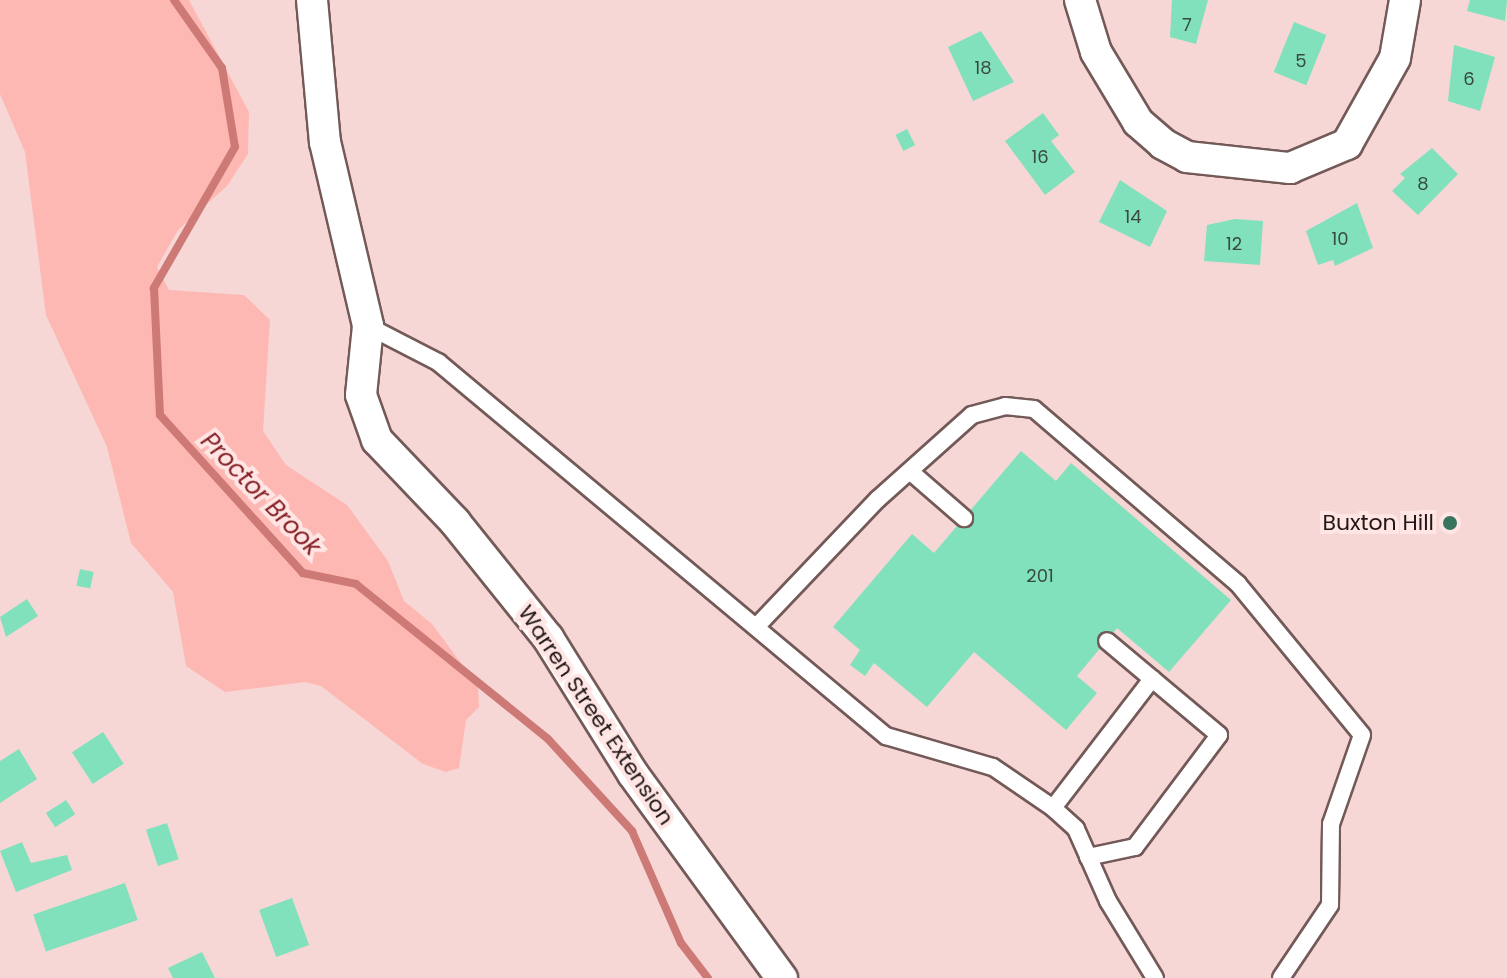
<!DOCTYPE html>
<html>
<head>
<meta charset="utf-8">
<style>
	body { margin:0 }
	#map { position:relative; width:1507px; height:978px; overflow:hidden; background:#f6d7d5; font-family:Poppins,sans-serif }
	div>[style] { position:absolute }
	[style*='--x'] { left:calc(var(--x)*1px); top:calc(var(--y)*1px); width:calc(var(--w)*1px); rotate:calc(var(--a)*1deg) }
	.green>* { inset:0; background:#feb8b3 }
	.stream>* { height:8px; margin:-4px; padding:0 4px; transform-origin:4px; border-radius:4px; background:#cd7975 }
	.building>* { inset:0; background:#80e1bc; transform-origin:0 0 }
	.roads { filter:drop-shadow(2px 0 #735a58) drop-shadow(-2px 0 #735a58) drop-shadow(0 2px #735a58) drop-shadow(0 -2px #735a58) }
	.service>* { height:16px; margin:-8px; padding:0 8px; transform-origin:8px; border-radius:8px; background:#fff }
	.minor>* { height:30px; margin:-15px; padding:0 15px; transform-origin:15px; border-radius:15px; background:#fff }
	.dots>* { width:22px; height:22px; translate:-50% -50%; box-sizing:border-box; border:4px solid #ffe6e4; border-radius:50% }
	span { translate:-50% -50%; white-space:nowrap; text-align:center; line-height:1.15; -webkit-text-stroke:8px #ffe6e4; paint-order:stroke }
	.number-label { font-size:18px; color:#394a40 }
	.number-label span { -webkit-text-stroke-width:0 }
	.poi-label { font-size:22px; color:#211716 }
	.right { translate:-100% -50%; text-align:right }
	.street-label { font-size:22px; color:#211716 }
	.water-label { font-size:24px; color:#851f25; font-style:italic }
</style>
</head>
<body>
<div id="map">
	<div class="green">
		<i style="clip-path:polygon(0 0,189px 0,249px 112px,248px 154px,227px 186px,178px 230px,157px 267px,169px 290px,244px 295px,270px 320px,263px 431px,286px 465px,347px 505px,388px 561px,404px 601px,432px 624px,478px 686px,479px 707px,466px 720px,459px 768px,446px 772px,423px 764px,321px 686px,305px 682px,225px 692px,186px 666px,173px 592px,131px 543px,107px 447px,46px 315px,25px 152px,0 94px)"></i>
	</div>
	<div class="stream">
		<i style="--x:174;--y:0;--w:83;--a:54.8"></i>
		<i style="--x:222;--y:68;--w:80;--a:80.7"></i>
		<i style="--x:235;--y:147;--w:163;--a:119.9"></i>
		<i style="--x:154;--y:288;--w:127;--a:87.3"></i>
		<i style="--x:160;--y:415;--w:213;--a:47.9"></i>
		<i style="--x:303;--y:573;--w:54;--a:11.7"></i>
		<i style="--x:356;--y:584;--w:247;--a:38.9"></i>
		<i style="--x:548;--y:739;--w:125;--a:47.6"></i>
		<i style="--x:632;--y:831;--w:122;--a:66.4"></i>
		<i style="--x:681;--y:943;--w:44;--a:52.4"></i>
	</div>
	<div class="building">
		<i style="clip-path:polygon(1172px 0,1208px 0,1196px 44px,1170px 37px)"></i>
		<i style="clip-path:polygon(1470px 0,1507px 0,1505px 21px,1467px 11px)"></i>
		<i style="left:1294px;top:22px;width:35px;height:54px;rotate:22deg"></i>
		<i style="clip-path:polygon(981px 31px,1014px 82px,973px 101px,948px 47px)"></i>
		<i style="clip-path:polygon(1454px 45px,1495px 57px,1480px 111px,1448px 101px)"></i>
		<i style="clip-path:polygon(1043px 113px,1059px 135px,1051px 141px,1075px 172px,1045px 195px,1005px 141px)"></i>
		<i style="left:907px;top:129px;width:18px;height:13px;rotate:63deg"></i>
		<i style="clip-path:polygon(1432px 148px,1458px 174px,1418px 215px,1392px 191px,1405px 178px,1400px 174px)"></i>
		<i style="clip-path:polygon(1120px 180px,1167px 211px,1150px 247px,1099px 222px)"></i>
		<i style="clip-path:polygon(1357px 203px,1373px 248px,1335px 266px,1333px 260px,1318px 265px,1306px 231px)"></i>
		<i style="clip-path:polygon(1235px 219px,1263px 221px,1260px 265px,1204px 261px,1207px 225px)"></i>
		<i style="clip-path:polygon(1021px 451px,1056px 481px,1071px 463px,1231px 600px,1169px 672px,1117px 628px,1077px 676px,1097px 693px,1066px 730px,974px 652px,927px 707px,874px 663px,865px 676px,850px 665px,860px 650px,833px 627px,912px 534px,934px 553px)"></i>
		<i style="left:80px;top:569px;width:14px;height:17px;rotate:12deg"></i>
		<i style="clip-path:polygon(27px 599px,38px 616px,6px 637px,0 617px)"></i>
		<i style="left:103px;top:732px;width:38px;height:37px;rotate:57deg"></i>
		<i style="clip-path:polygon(19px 749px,37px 779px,0 803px,0 761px)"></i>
		<i style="left:66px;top:800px;width:17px;height:24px;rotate:57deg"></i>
		<i style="left:167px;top:823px;width:38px;height:22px;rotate:72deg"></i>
		<i style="clip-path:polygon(22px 842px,31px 863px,67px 855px,72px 870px,16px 892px,0 851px)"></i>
		<i style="left:125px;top:883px;width:39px;height:97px;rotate:71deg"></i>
		<i style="left:292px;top:898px;width:50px;height:35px;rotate:70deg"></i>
		<i style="clip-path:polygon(202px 952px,215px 978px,173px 978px,168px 968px)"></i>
	</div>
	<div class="roads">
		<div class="service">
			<i style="--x:368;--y:326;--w:79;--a:27.2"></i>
			<i style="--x:438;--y:362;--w:584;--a:39.86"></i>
			<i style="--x:886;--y:736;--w:111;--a:16.2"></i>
			<i style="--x:993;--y:767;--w:73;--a:34.3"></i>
			<i style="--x:1053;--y:808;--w:31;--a:42"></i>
			<i style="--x:1076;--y:829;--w:79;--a:66"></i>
			<i style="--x:1108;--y:901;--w:90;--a:58.6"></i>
			<i style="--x:912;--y:473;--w:69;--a:40.9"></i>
			<i style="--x:756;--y:627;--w:177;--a:-46.4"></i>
			<i style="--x:878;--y:499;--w:126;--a:-41.8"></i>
			<i style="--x:972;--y:415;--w:34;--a:-15"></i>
			<i style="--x:1005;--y:406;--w:29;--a:6"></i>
			<i style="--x:1034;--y:409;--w:269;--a:40.6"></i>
			<i style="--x:1238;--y:584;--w:195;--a:50.6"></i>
			<i style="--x:1362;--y:735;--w:94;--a:109.2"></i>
			<i style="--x:1331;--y:824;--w:81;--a:90.7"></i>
			<i style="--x:1330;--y:905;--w:88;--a:123.9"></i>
			<i style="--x:1053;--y:808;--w:163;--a:-52.5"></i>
			<i style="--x:1088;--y:857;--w:48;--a:-12"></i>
			<i style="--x:1135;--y:847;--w:140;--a:-53.1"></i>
			<i style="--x:1219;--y:735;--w:146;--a:-140"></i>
		</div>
		<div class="minor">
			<i style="--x:312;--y:0;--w:143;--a:84.8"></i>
			<i style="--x:325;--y:142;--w:189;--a:76.8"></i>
			<i style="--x:368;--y:326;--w:69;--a:95.8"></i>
			<i style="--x:361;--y:395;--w:48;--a:70.4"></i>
			<i style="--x:377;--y:440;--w:113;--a:46.4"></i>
			<i style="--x:455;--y:522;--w:149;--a:51.3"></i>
			<i style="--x:548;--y:638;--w:160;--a:58"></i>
			<i style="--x:633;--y:774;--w:253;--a:53.9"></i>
			<i style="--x:1080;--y:0;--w:54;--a:72.9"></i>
			<i style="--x:1096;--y:52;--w:82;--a:59"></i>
			<i style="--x:1138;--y:122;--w:33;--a:41"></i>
			<i style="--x:1163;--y:144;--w:27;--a:28"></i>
			<i style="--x:1187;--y:157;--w:104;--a:6.1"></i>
			<i style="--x:1290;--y:168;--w:62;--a:-22.8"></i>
			<i style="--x:1347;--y:144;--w:98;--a:-60.8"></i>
			<i style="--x:1395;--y:58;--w:59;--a:-80.2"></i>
		</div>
	</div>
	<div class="dots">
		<i style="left:1450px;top:523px;background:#38745e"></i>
	</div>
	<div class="number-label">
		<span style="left:1187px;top:25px">7</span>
		<span style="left:1301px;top:61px">5</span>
		<span style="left:983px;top:68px">18</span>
		<span style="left:1469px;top:79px">6</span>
		<span style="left:1040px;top:157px">16</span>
		<span style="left:1423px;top:184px">8</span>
		<span style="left:1133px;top:217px">14</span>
		<span style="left:1340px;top:239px">10</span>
		<span style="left:1234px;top:244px">12</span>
		<span style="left:1040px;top:576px">201</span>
	</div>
	<div class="poi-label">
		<span class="right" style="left:1434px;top:523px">Buxton Hill</span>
	</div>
	<div class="street-label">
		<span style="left:596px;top:715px;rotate:56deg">Warren Street Extension</span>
	</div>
	<div class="water-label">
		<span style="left:261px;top:494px;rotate:46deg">Proctor Brook</span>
	</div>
</div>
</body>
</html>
